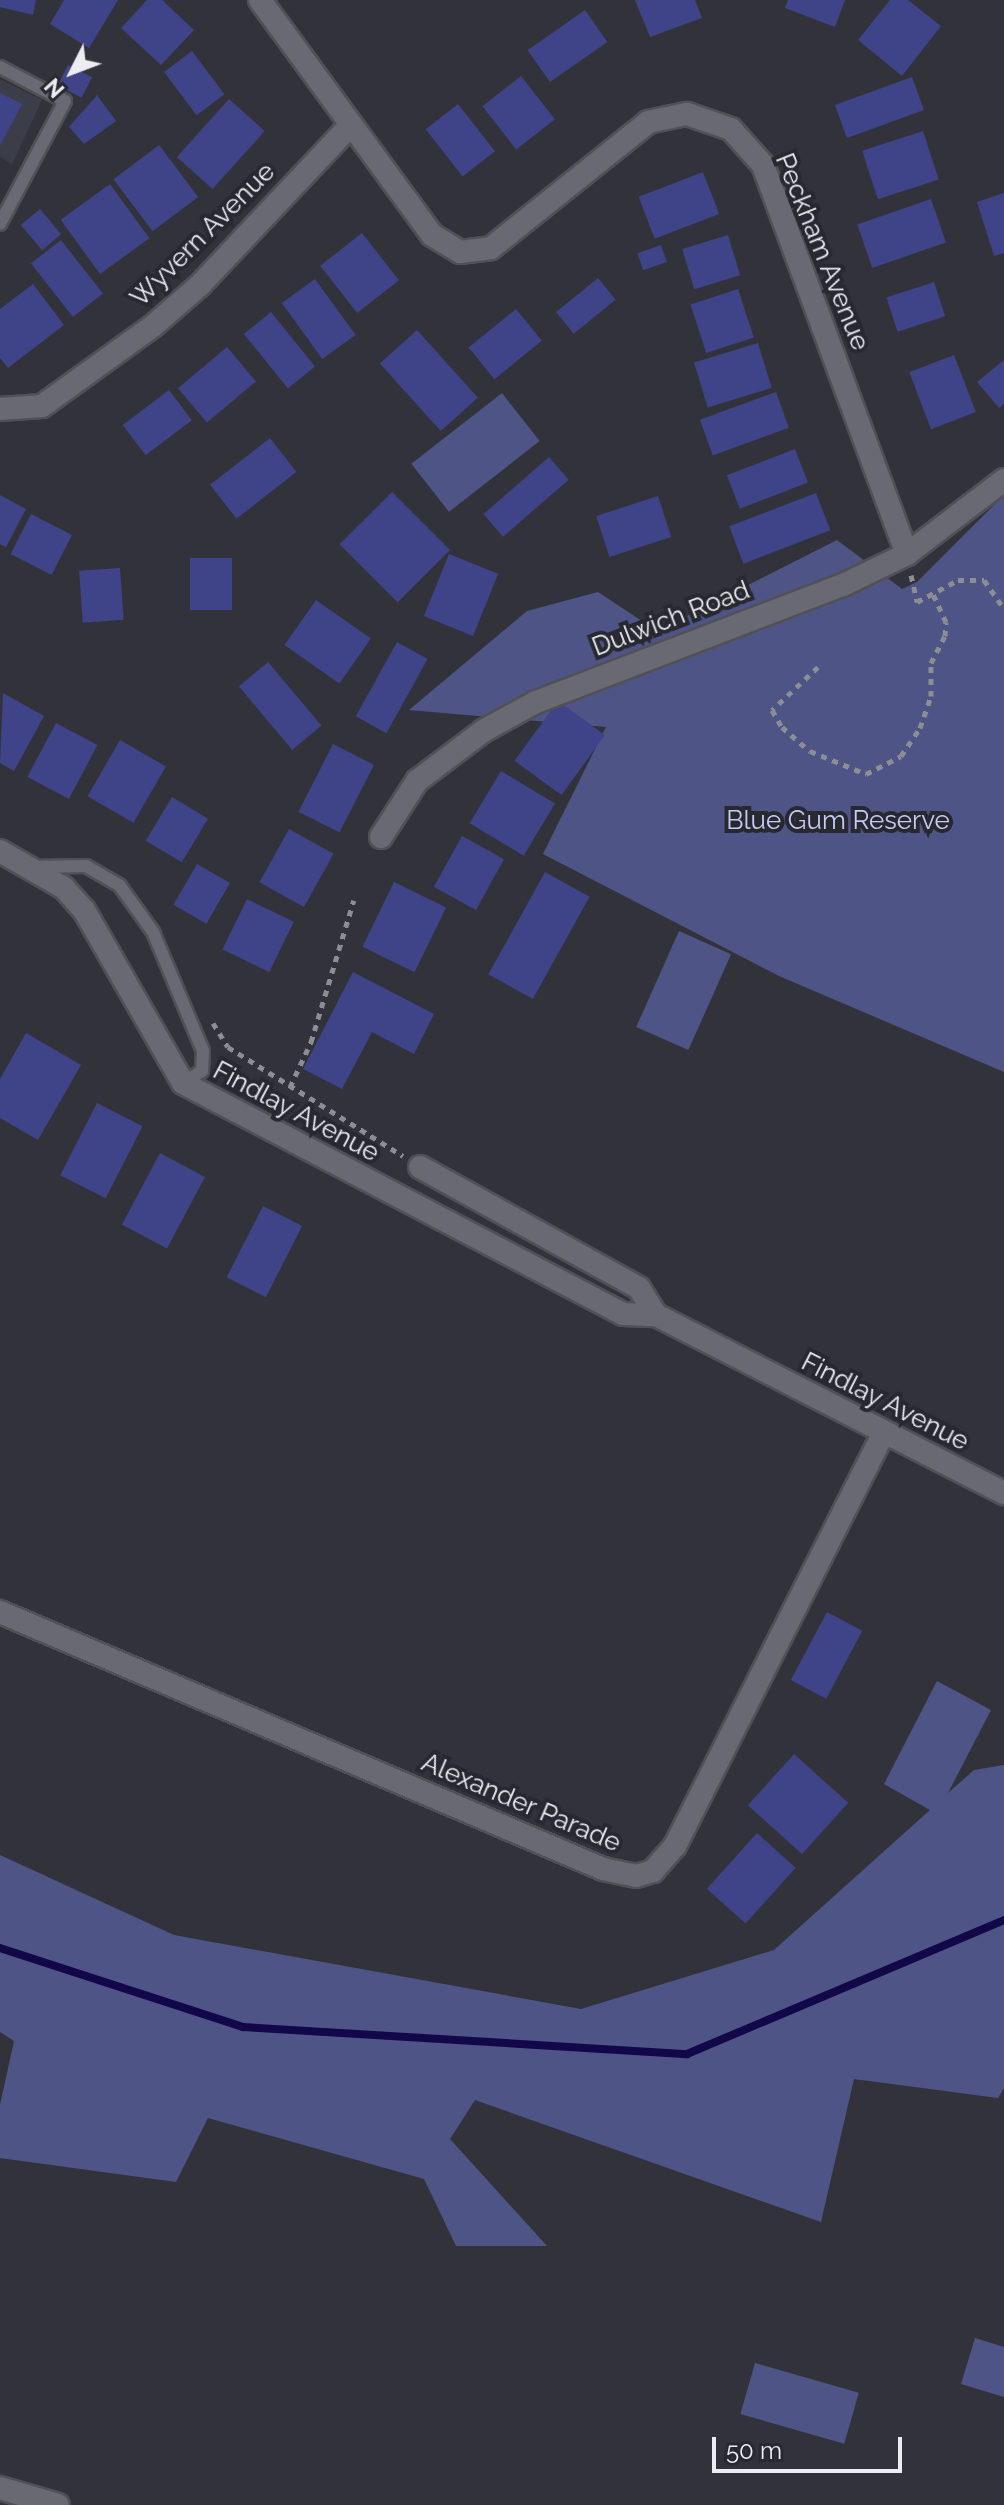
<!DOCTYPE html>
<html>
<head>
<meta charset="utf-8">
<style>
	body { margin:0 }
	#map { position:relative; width:1004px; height:2505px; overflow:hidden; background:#32333a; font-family:Raleway,sans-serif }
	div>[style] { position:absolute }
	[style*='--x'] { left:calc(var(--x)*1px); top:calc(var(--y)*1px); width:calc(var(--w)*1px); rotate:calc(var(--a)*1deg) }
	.built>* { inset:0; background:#3b3d49 }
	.green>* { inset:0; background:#4f5487; transform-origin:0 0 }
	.stream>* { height:8px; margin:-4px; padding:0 4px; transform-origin:4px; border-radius:4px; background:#120749 }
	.building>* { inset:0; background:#3f4387; transform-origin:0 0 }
	.path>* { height:5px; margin-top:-2.5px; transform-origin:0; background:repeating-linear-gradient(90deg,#8d8e94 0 6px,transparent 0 12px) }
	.roads { filter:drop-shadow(2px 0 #505157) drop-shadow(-2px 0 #505157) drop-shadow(0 2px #505157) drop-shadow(0 -2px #505157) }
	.service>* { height:12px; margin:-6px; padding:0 6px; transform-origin:6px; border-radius:6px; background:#686972 }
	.minor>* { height:22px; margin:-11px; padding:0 11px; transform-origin:11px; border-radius:11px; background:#686972 }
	span { translate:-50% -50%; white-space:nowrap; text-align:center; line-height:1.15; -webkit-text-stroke:8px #282930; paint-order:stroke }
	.street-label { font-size:26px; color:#ececf1 }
	.park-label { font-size:26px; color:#c5cbf4 }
	.north { position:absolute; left:32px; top:32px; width:80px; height:80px; -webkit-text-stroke:6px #282930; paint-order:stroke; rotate:228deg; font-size:22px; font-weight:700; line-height:32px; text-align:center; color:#ececf1 }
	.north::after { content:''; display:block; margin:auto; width:28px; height:36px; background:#ececf1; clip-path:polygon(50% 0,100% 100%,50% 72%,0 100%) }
	.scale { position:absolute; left:712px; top:2437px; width:190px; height:36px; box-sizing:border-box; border:4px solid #ececf1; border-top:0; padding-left:10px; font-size:24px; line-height:28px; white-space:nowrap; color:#ececf1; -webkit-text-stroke:6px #282930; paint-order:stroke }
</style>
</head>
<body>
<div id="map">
	<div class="built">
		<i style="clip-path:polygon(0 79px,42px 100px,12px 164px,0 157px)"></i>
	</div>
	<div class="green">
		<i style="left:502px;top:393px;width:61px;height:115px;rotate:52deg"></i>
		<i style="clip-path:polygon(1004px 495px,1004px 1072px,779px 976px,543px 854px,606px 727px,409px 710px,527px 611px,598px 592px,657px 631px,837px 540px,902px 589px,917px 582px)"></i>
		<i style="left:679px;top:931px;width:57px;height:105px;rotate:24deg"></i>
		<i style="clip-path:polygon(937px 1681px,991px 1710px,948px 1793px,974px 1770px,1004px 1765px,1004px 2088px,998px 2098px,854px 2079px,821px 2222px,475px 2100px,450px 2139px,547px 2246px,456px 2246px,424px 2179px,208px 2118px,176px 2182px,0 2158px,0 2105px,14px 2041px,0 2032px,0 1855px,174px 1935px,581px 2009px,774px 1950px,930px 1810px,884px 1784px)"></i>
		<i style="clip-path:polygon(975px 2338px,1004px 2347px,1004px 2397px,961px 2384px)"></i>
		<i style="left:755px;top:2363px;width:108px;height:53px;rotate:16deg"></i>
	</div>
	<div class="stream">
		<i style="--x:0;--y:1948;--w:256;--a:18"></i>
		<i style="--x:243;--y:2027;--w:445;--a:3.5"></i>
		<i style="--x:687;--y:2054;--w:344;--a:-22.9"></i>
	</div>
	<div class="building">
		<i style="clip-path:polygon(0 0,36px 0,33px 15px,0 7px)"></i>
		<i style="clip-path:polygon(64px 0,118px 0,89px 48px,50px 24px)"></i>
		<i style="clip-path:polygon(147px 0,162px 0,194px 30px,161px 65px,121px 28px)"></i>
		<i style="clip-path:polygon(635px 0,695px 0,702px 18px,650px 37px)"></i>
		<i style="clip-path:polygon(788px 0,845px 0,835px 27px,785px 8px)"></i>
		<i style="clip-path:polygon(890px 0,908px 0,941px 26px,902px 76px,858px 40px)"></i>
		<i style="left:585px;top:10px;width:39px;height:70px;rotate:55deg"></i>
		<i style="left:192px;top:51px;width:54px;height:35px;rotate:53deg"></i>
		<i style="left:68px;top:65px;width:27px;height:23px;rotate:27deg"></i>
		<i style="left:521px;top:76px;width:55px;height:49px;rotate:52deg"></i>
		<i style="left:912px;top:77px;width:35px;height:82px;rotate:70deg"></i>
		<i style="clip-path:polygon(0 93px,22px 104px,0 146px)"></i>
		<i style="clip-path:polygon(97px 95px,116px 121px,84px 144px,69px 127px)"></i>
		<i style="left:229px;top:99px;width:48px;height:78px;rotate:42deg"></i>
		<i style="left:458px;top:104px;width:60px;height:41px;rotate:52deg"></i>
		<i style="left:923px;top:131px;width:51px;height:64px;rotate:72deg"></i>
		<i style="left:159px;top:145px;width:65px;height:57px;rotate:53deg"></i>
		<i style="left:703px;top:172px;width:45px;height:69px;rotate:69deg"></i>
		<i style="left:110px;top:184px;width:67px;height:61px;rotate:54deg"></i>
		<i style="clip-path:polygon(1004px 193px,1004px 253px,994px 256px,977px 202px)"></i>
		<i style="left:931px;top:199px;width:46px;height:78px;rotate:71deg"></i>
		<i style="left:40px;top:209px;width:33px;height:25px;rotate:50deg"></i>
		<i style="left:362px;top:233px;width:60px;height:53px;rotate:52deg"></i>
		<i style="left:728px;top:235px;width:42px;height:48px;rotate:73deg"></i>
		<i style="left:61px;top:240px;width:68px;height:38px;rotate:52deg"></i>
		<i style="left:661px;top:245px;width:18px;height:25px;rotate:71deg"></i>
		<i style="left:598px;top:278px;width:28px;height:54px;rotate:51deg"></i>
		<i style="left:315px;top:279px;width:69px;height:41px;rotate:54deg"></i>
		<i style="left:934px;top:282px;width:36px;height:50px;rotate:72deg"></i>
		<i style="clip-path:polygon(33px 284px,64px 325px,8px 368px,0 358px,0 309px)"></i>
		<i style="left:738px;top:289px;width:51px;height:50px;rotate:72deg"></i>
		<i style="left:516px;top:309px;width:41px;height:61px;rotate:51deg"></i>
		<i style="left:271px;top:312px;width:70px;height:35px;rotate:51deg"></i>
		<i style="left:417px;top:330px;width:91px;height:50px;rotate:48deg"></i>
		<i style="left:758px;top:343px;width:47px;height:67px;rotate:73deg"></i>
		<i style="left:227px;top:347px;width:45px;height:64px;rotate:50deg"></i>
		<i style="left:954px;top:355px;width:61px;height:48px;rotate:69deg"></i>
		<i style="clip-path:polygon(1004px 360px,1004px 404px,999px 408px,977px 382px)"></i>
		<i style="left:169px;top:390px;width:38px;height:58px;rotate:53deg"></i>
		<i style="left:776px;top:392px;width:38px;height:81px;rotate:70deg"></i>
		<i style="left:270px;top:438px;width:43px;height:76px;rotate:52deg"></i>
		<i style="left:795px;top:449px;width:36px;height:73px;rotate:69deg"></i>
		<i style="left:549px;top:457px;width:30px;height:87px;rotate:49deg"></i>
		<i style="left:392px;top:492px;width:82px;height:74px;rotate:45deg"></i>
		<i style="left:816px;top:493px;width:40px;height:93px;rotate:69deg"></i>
		<i style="clip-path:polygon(0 495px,26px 509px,6px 547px,0 544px)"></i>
		<i style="left:658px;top:496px;width:43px;height:65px;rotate:72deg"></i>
		<i style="left:31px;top:514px;width:46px;height:45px;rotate:27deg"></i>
		<i style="left:449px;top:554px;width:53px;height:67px;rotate:22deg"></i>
		<i style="left:190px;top:558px;width:42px;height:52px"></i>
		<i style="left:120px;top:568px;width:52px;height:41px;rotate:86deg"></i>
		<i style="left:316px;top:600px;width:67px;height:55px;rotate:35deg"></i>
		<i style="left:397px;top:642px;width:35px;height:85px;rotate:29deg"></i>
		<i style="left:268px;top:662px;width:83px;height:38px;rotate:50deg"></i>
		<i style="clip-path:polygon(3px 693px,44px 716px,14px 771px,0 763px)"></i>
		<i style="left:558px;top:701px;width:58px;height:74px;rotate:36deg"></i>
		<i style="left:56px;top:723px;width:47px;height:61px;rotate:28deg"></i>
		<i style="left:120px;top:740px;width:53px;height:65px;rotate:30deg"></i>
		<i style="left:333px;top:744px;width:46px;height:76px;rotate:27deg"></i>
		<i style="left:501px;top:771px;width:63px;height:61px;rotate:31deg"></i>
		<i style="left:172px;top:797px;width:42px;height:51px;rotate:31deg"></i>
		<i style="left:289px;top:829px;width:51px;height:61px;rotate:29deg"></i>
		<i style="left:462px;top:836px;width:48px;height:58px;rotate:29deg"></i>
		<i style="left:197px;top:864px;width:38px;height:47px;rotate:30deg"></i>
		<i style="left:545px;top:872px;width:51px;height:117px;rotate:29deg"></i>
		<i style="left:394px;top:882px;width:58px;height:72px;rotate:26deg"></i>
		<i style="left:247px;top:899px;width:52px;height:56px;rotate:26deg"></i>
		<i style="clip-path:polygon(353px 972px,434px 1014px,414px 1054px,372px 1032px,342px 1089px,303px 1069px)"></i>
		<i style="clip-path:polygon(26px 1033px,81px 1065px,38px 1140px,0 1118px,0 1079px)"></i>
		<i style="left:97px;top:1103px;width:51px;height:81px;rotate:27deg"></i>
		<i style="left:160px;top:1153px;width:51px;height:81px;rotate:28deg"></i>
		<i style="left:263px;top:1206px;width:44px;height:80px;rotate:27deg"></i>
		<i style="left:827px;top:1612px;width:40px;height:77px;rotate:28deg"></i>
		<i style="left:794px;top:1754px;width:73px;height:69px;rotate:42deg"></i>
		<i style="left:757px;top:1833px;width:52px;height:75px;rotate:42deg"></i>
	</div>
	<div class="path">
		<i style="--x:911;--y:575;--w:28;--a:77"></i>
		<i style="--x:917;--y:602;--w:47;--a:-28.2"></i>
		<i style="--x:958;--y:580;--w:26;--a:0"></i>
		<i style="--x:984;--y:580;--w:35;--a:55"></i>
		<i style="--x:818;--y:667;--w:63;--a:136.9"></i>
		<i style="--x:772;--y:710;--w:20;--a:60"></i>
		<i style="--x:782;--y:727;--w:37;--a:41"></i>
		<i style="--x:810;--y:751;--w:61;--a:22.3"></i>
		<i style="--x:866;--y:774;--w:39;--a:-27"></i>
		<i style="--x:901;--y:756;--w:34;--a:-56"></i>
		<i style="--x:920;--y:728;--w:34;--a:-71"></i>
		<i style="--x:931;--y:696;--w:33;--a:-90"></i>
		<i style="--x:931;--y:663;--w:30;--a:-63"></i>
		<i style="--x:945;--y:636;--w:14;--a:-86"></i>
		<i style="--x:946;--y:622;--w:31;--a:-115"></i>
		<i style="--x:213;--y:1023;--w:28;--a:58"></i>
		<i style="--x:228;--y:1047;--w:206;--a:31.9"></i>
		<i style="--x:290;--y:1087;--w:50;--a:-65"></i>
		<i style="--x:311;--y:1042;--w:148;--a:-73.2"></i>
	</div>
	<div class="roads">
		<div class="service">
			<i style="--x:0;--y:67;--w:73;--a:27.6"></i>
			<i style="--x:65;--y:101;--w:139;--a:117.9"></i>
			<i style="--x:33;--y:867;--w:53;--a:-1.1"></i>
			<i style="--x:86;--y:866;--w:39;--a:30"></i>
			<i style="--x:120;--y:886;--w:57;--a:54.3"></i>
			<i style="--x:153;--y:932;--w:129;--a:67.2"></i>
			<i style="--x:203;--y:1051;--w:20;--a:93"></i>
			<i style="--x:202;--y:1071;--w:22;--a:148"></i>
		</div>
		<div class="minor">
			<i style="--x:260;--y:0;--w:291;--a:53.8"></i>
			<i style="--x:432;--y:235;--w:33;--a:31"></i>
			<i style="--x:460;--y:252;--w:31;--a:-7"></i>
			<i style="--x:491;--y:248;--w:201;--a:-38.7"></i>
			<i style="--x:648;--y:122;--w:40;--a:-12"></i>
			<i style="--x:687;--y:114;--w:46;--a:18.8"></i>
			<i style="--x:731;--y:129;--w:48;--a:48.4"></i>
			<i style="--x:763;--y:165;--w:415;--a:69.7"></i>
			<i style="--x:0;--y:409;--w:42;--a:-4.1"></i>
			<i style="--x:42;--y:406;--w:137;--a:-35.8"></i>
			<i style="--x:153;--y:326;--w:62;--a:-41.1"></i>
			<i style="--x:200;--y:285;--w:220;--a:-46.7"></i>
			<i style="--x:381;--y:837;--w:67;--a:-57.3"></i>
			<i style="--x:417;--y:781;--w:83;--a:-37.1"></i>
			<i style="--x:483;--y:731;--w:60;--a:-28.7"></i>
			<i style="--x:536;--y:702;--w:329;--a:-20.9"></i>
			<i style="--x:843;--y:585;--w:71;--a:-25.8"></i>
			<i style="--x:907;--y:554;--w:122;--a:-37.3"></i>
			<i style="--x:0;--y:851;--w:74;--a:30"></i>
			<i style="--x:64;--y:888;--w:30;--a:48"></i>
			<i style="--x:84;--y:910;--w:199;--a:60.2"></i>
			<i style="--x:183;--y:1083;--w:497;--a:27.7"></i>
			<i style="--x:623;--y:1314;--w:33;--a:2"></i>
			<i style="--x:656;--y:1315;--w:391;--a:27.1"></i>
			<i style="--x:420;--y:1167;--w:250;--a:28.9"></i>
			<i style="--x:639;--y:1288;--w:32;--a:58"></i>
			<i style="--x:0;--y:1612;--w:655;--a:23.08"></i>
			<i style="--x:603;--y:1869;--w:34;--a:12"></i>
			<i style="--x:636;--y:1876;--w:18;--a:-16"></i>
			<i style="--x:653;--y:1871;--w:33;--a:-49"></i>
			<i style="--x:675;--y:1846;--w:463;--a:-63.2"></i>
			<i style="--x:0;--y:2488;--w:60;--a:16.3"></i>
		</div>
	</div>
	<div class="street-label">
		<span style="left:203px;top:235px;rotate:-45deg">Wyvern Avenue</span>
		<span style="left:822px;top:252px;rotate:68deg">Peckham Avenue</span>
		<span style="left:671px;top:619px;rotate:-21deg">Dulwich Road</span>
		<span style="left:296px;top:1112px;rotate:28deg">Findlay Avenue</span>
		<span style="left:885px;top:1402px;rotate:27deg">Findlay Avenue</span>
		<span style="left:521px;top:1803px;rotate:23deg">Alexander Parade</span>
	</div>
	<div class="park-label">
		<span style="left:838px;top:821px">Blue Gum Reserve</span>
	</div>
	<div class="north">N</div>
	<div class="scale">50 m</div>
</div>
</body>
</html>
